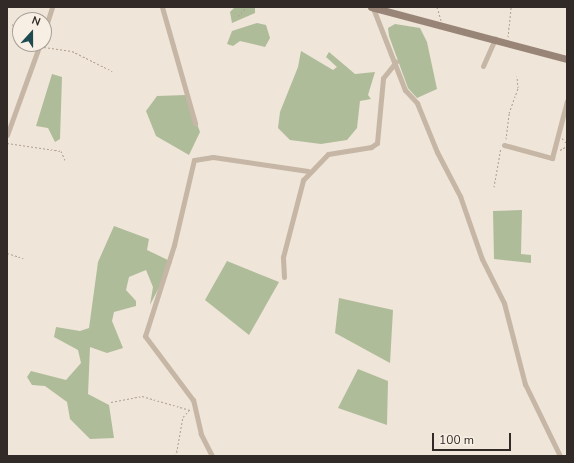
<!DOCTYPE html>
<html>
<head>
<meta charset="utf-8">
<style>
	body { margin:0 }
	#map { position:relative; width:574px; height:463px; overflow:hidden; background:#efe5d8; font-family:"Nunito Sans",sans-serif }
	div>[style] { position:absolute }
	[style*='--x'] { left:calc(var(--x)*1px); top:calc(var(--y)*1px); width:calc(var(--w)*1px); rotate:calc(var(--a)*1deg) }
	.green>* { inset:0; background:#afbc99 }
	.path>* { height:1px; margin-top:-0.5px; transform-origin:0; background:repeating-linear-gradient(90deg,#b1a090 0 2px,transparent 0 4px) }
	.minor>* { height:5px; margin:-2.5px; padding:0 2.5px; transform-origin:2.5px; border-radius:2.5px; background:#c6b6a5 }
	.secondary>* { height:7px; margin:-3.5px; padding:0 3.5px; transform-origin:3.5px; border-radius:3.5px; background:#998577 }
	span { translate:-50% -50%; white-space:nowrap; text-align:center; line-height:1.15; -webkit-text-stroke:3px #f7efe4; paint-order:stroke }
	.frame { position:absolute; inset:0; border:8px solid #322a26; pointer-events:none }
	.north { position:absolute; left:12px; top:12px; width:40px; height:40px; box-sizing:border-box; background:#f7efe4; border:1px solid #a8a098; border-radius:50%; rotate:21deg; font-size:11px; font-weight:700; line-height:16px; text-align:center; color:#322a26 }
	.north::after { content:''; display:block; margin:auto; width:14px; height:18px; background:#1f4a50; clip-path:polygon(50% 0,100% 100%,50% 72%,0 100%) }
	.scale { position:absolute; left:432px; top:433px; width:79px; height:18px; box-sizing:border-box; border:2px solid #322a26; border-top:0; padding-left:5px; font-size:12px; line-height:14px; white-space:nowrap; color:#322a26; -webkit-text-stroke:3px #f7efe4; paint-order:stroke }
</style>
</head>
<body>
<div id="map">
	<div class="green">
		<i style="clip-path:polygon(235px 7px,255px 7px,255px 13px,232px 23px,230px 12px)"></i>
		<i style="clip-path:polygon(257px 23px,266px 25px,270px 38px,265px 47px,240px 41px,233px 46px,227px 44px,232px 31px)"></i>
		<i style="clip-path:polygon(395px 24px,420px 28px,427px 42px,437px 89px,417px 98px,408px 88px,389px 36px,388px 28px)"></i>
		<i style="clip-path:polygon(301px 51px,333px 70px,337px 67px,326px 57px,329px 52px,355px 74px,375px 72px,368px 95px,371px 99px,360px 101px,357px 128px,347px 140px,321px 144px,290px 140px,278px 128px,280px 112px,298px 67px)"></i>
		<i style="clip-path:polygon(52px 74px,62px 77px,60px 139px,55px 142px,48px 128px,36px 126px)"></i>
		<i style="clip-path:polygon(186px 95px,200px 132px,189px 155px,156px 136px,146px 111px,157px 96px)"></i>
		<i style="clip-path:polygon(522px 210px,521px 254px,531px 255px,531px 263px,494px 259px,493px 211px)"></i>
		<i style="clip-path:polygon(114px 226px,149px 239px,147px 250px,172px 262px,150px 305px,153px 287px,146px 270px,129px 277px,126px 290px,136px 301px,136px 306px,114px 312px,112px 321px,123px 348px,107px 353px,90px 347px,88px 394px,109px 405px,114px 438px,90px 439px,70px 419px,67px 402px,45px 386px,32px 385px,27px 377px,31px 371px,66px 380px,81px 363px,78px 350px,54px 337px,56px 327px,80px 331px,89px 328px,98px 262px)"></i>
		<i style="clip-path:polygon(227px 261px,279px 282px,249px 335px,205px 300px)"></i>
		<i style="clip-path:polygon(339px 298px,393px 310px,390px 363px,335px 333px)"></i>
		<i style="clip-path:polygon(358px 369px,388px 381px,387px 425px,338px 408px)"></i>
	</div>
	<div class="path">
		<i style="--x:437;--y:7;--w:14;--a:73"></i>
		<i style="--x:238;--y:16;--w:13;--a:-45"></i>
		<i style="--x:12;--y:24;--w:12;--a:48"></i>
		<i style="--x:508;--y:37;--w:30;--a:-84"></i>
		<i style="--x:44;--y:47;--w:28;--a:8"></i>
		<i style="--x:72;--y:51;--w:45;--a:26.6"></i>
		<i style="--x:562;--y:138;--w:8;--a:50"></i>
		<i style="--x:506;--y:139;--w:26;--a:-83"></i>
		<i style="--x:509;--y:113;--w:27;--a:-70"></i>
		<i style="--x:518;--y:88;--w:12;--a:-95"></i>
		<i style="--x:7;--y:143;--w:55;--a:8.4"></i>
		<i style="--x:61;--y:151;--w:10;--a:66"></i>
		<i style="--x:560;--y:150;--w:8;--a:-30"></i>
		<i style="--x:494;--y:187;--w:39;--a:-80"></i>
		<i style="--x:7;--y:253;--w:17;--a:17"></i>
		<i style="--x:111;--y:402;--w:32;--a:-11"></i>
		<i style="--x:142;--y:396;--w:50;--a:16.3"></i>
		<i style="--x:150;--y:455;--w:2;--a:27"></i>
		<i style="--x:176;--y:456;--w:40;--a:-80"></i>
		<i style="--x:183;--y:417;--w:9;--a:-49"></i>
	</div>
	<div class="minor">
		<i style="--x:162;--y:7;--w:121;--a:74.1"></i>
		<i style="--x:373;--y:8;--w:88;--a:68.7"></i>
		<i style="--x:405;--y:90;--w:18;--a:47"></i>
		<i style="--x:417;--y:103;--w:53;--a:67.8"></i>
		<i style="--x:437;--y:152;--w:50;--a:62.4"></i>
		<i style="--x:460;--y:196;--w:67;--a:70.8"></i>
		<i style="--x:482;--y:259;--w:49;--a:63.4"></i>
		<i style="--x:504;--y:303;--w:84;--a:75.5"></i>
		<i style="--x:525;--y:384;--w:80;--a:64.1"></i>
		<i style="--x:44;--y:32;--w:26;--a:-72"></i>
		<i style="--x:483;--y:66;--w:30;--a:-66"></i>
		<i style="--x:7;--y:135;--w:97;--a:-70.1"></i>
		<i style="--x:504;--y:145;--w:50;--a:15.2"></i>
		<i style="--x:552;--y:158;--w:59;--a:-75.3"></i>
		<i style="--x:284;--y:277;--w:20;--a:-93"></i>
		<i style="--x:283;--y:257;--w:80;--a:-75.4"></i>
		<i style="--x:303;--y:180;--w:36;--a:-46"></i>
		<i style="--x:328;--y:154;--w:44;--a:-9.2"></i>
		<i style="--x:371;--y:147;--w:7;--a:-34"></i>
		<i style="--x:377;--y:143;--w:65;--a:-84.7"></i>
		<i style="--x:383;--y:78;--w:21;--a:-51"></i>
		<i style="--x:212;--y:456;--w:25;--a:-117"></i>
		<i style="--x:201;--y:434;--w:35;--a:-103"></i>
		<i style="--x:193;--y:400;--w:80;--a:-126.9"></i>
		<i style="--x:145;--y:336;--w:96;--a:-72.3"></i>
		<i style="--x:174;--y:245;--w:87;--a:-76.8"></i>
		<i style="--x:194;--y:160;--w:19;--a:-9"></i>
		<i style="--x:213;--y:157;--w:96;--a:8.4"></i>
	</div>
	<div class="secondary">
		<i style="--x:371;--y:7;--w:203;--a:14.9"></i>
	</div>
	<div class="frame"></div>
	<div class="north">N</div>
	<div class="scale">100 m</div>
</div>
</body>
</html>
